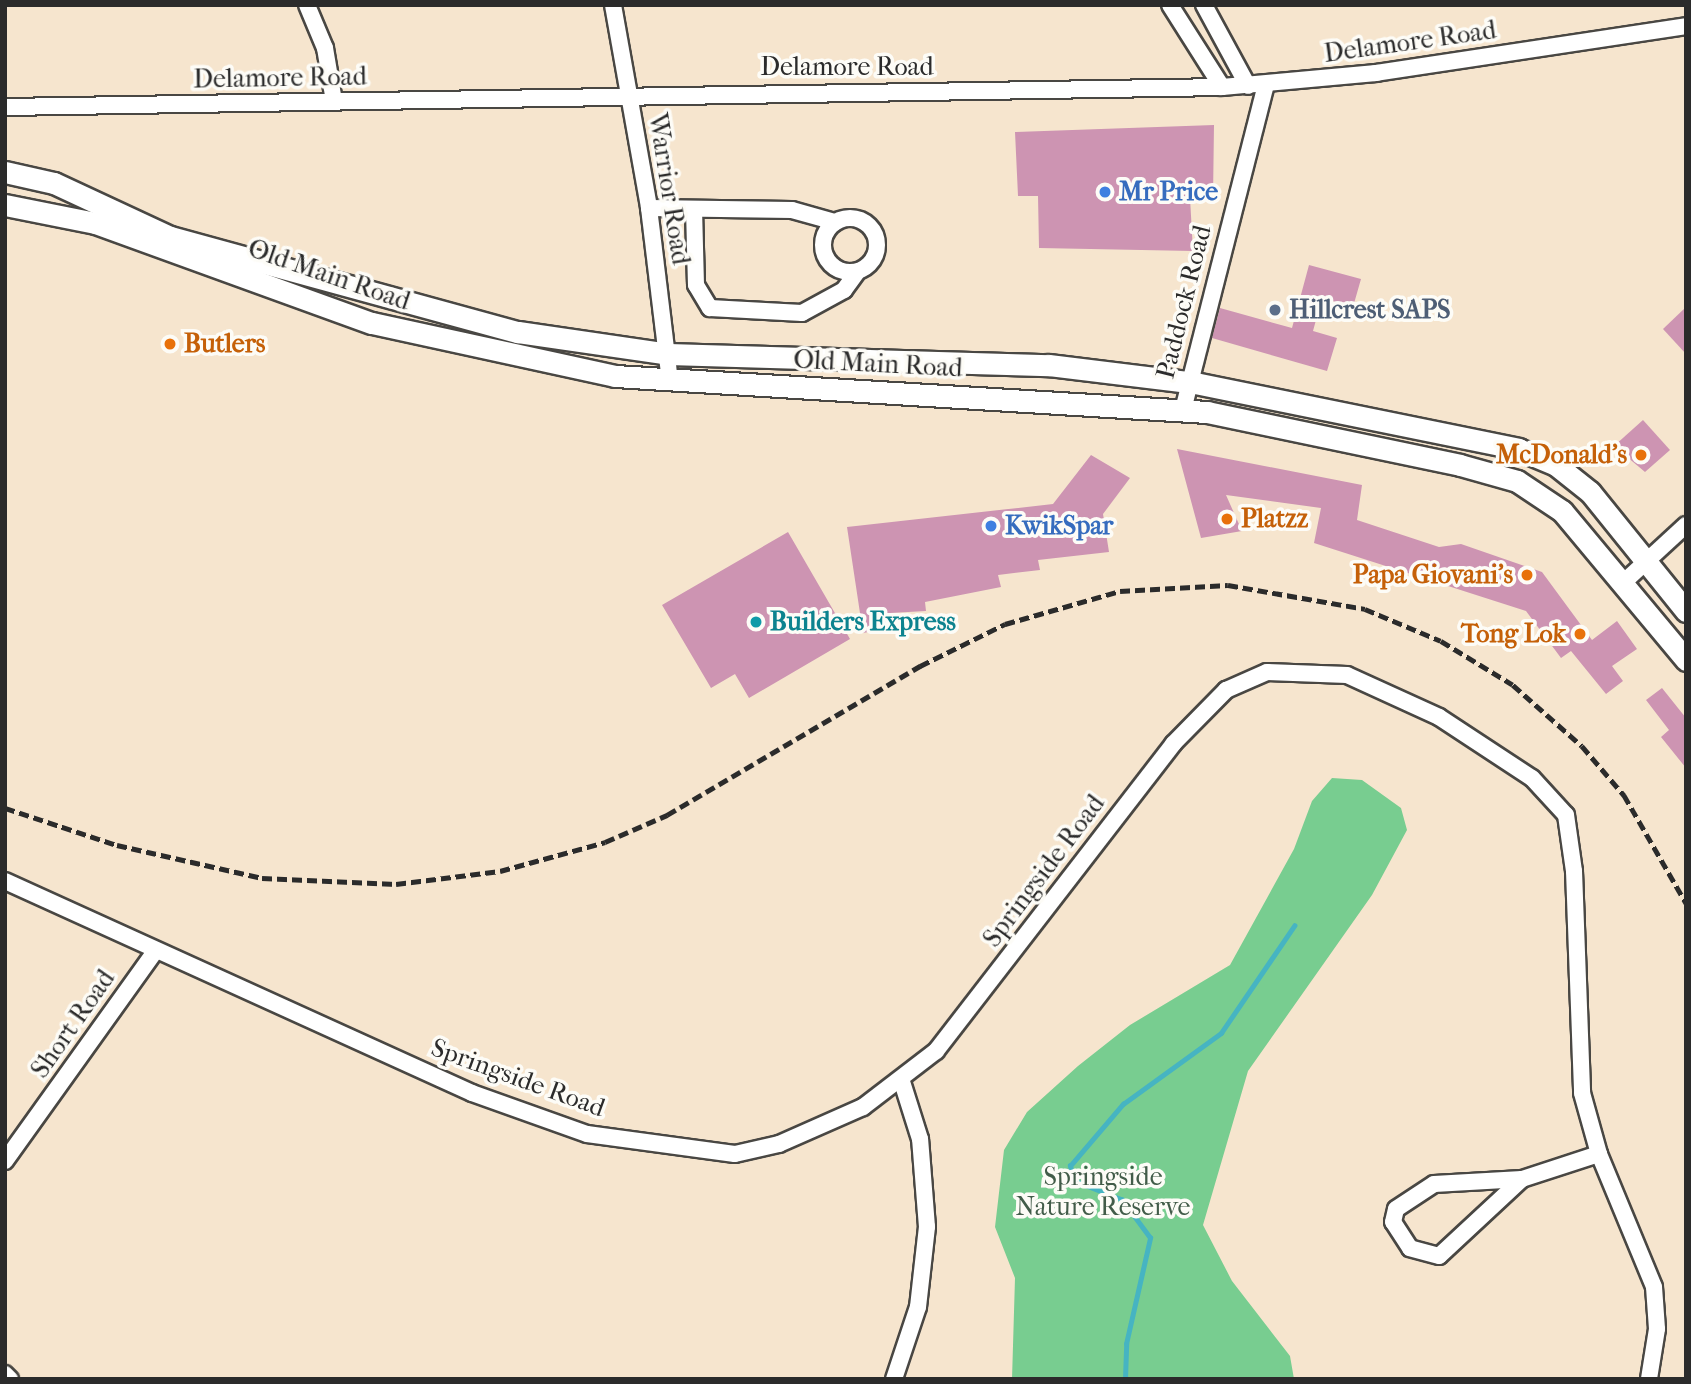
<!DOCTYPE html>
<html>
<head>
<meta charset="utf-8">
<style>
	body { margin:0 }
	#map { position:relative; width:1691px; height:1384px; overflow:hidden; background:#f6e5ce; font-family:"IM FELL French Canon",serif }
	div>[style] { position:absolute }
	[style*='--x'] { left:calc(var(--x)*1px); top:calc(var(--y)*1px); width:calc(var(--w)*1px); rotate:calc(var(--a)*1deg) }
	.green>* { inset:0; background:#78cd90 }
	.stream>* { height:4.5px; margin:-2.25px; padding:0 2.25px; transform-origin:2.25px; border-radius:2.25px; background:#46b4c2 }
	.building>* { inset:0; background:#cd94b2 }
	.roads { filter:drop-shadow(2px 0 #494743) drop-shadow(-2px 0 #494743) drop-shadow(0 2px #494743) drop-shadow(0 -2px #494743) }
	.minor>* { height:16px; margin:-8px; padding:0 8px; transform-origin:8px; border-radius:8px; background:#fff }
	.minor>.ring { margin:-8px; padding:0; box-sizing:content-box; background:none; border:16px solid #fff; border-radius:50% }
	.major>* { height:21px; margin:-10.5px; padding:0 10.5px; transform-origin:10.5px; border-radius:10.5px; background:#fff }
	.rail>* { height:4.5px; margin-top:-2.25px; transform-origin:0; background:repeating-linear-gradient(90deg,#2b2b2b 0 10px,transparent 0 15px) }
	.dots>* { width:19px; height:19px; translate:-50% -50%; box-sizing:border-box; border:4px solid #fdfcf7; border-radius:50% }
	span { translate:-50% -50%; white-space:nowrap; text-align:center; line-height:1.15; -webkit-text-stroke:7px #fdfcf7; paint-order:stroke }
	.street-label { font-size:26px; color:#2b2b2b }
	.shop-label { font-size:26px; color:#366cbe; font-weight:700 }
	.left { translate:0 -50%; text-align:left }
	.service-label { font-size:26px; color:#4e5e75; font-weight:700 }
	.food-label { font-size:26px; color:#c56008; font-weight:700 }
	.right { translate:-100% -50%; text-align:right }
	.culture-label { font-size:26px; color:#0d838f; font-weight:700 }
	.park-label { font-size:26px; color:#425c49 }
	.frame { position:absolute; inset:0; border:7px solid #2b2b2b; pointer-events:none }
</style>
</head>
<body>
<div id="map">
	<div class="green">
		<i style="clip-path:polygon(1332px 778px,1362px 780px,1401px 808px,1407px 830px,1372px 895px,1248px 1071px,1203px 1225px,1232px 1281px,1290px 1356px,1294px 1379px,1012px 1379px,1015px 1278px,995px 1227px,1004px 1150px,1027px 1112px,1078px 1066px,1130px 1025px,1230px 965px,1294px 849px,1312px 801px)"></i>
	</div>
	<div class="stream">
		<i style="--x:1125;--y:1379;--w:35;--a:-88"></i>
		<i style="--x:1126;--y:1344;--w:109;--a:-77.2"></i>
		<i style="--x:1150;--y:1238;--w:47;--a:-126.4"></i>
		<i style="--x:1122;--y:1200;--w:52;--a:-158.4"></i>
		<i style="--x:1074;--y:1181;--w:16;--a:-105"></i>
		<i style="--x:1070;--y:1166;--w:82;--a:-49.5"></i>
		<i style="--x:1123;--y:1104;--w:121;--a:-35.9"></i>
		<i style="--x:1221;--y:1033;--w:130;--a:-55.7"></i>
	</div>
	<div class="building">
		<i style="clip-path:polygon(1214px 125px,1213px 198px,1190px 198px,1193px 251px,1039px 248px,1038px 196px,1018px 196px,1015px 132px)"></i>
		<i style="clip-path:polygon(1309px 265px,1361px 279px,1353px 307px,1322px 298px,1313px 331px,1337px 338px,1327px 371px,1212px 338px,1220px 308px,1292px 328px)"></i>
		<i style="clip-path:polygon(1686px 307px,1686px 354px,1663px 329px)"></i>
		<i style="clip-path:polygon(1643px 420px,1670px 450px,1645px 472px,1614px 446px)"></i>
		<i style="clip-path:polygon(1177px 449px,1362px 485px,1357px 520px,1439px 547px,1461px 544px,1542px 572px,1592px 640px,1617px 621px,1637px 649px,1612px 666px,1623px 681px,1606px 694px,1571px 651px,1561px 658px,1526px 611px,1314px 543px,1321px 508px,1226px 495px,1242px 531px,1201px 538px)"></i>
		<i style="clip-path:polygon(1091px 455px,1130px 478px,1103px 514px,1109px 552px,1038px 560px,1040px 570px,998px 575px,1001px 587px,925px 602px,926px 611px,890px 613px,893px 627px,863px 633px,847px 527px,1053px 504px)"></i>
		<i style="clip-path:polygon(788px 532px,850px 639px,749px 698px,735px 674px,711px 688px,662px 605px)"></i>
		<i style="clip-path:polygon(1662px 688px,1686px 718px,1686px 768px,1661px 737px,1669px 730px,1646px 700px)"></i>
	</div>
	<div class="roads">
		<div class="minor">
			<i style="--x:307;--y:5;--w:47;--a:67.3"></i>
			<i style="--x:325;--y:48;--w:54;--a:80.4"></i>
			<i style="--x:613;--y:5;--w:206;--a:79.9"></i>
			<i style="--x:649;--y:208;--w:174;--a:83.1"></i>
			<i style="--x:1170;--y:5;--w:97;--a:57.6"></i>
			<i style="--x:1204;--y:5;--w:92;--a:61.5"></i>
			<i style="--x:5;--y:107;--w:1217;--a:-0.94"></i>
			<i style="--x:1222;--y:87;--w:155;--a:-5.2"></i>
			<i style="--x:1376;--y:73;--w:314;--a:-8.6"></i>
			<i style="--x:649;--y:208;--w:143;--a:0.8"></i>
			<i style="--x:792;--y:210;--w:45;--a:15.6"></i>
			<i style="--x:694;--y:209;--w:76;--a:88.5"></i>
			<i style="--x:696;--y:285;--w:27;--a:59"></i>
			<i style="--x:710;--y:308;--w:92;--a:3.1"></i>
			<i style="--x:802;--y:313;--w:48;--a:-28.7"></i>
			<i style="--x:844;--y:290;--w:22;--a:-54"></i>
			<i class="ring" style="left:823px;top:218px;width:38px;height:38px"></i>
			<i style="--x:1183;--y:410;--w:335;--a:-75.7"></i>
			<i style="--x:1624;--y:582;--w:84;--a:-42.6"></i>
			<i style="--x:5;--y:881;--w:513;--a:24.42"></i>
			<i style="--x:472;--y:1093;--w:122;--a:19.6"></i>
			<i style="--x:587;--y:1134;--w:149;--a:7.7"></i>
			<i style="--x:735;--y:1154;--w:45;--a:-12.8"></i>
			<i style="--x:779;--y:1144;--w:92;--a:-23.8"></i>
			<i style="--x:863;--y:1107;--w:92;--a:-37.5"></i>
			<i style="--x:936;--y:1051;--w:388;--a:-52.3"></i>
			<i style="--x:1173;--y:744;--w:76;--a:-45.5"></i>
			<i style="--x:1226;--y:690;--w:45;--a:-23.7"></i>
			<i style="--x:1267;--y:672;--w:80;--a:2.1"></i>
			<i style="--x:1347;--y:675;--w:101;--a:24.5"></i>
			<i style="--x:1439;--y:717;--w:111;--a:33.3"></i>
			<i style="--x:1532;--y:778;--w:50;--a:47.4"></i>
			<i style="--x:1566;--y:815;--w:57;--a:81.9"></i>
			<i style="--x:1574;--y:871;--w:222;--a:87.9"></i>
			<i style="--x:1582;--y:1093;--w:63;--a:74.4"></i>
			<i style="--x:1599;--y:1154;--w:144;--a:67.5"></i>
			<i style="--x:1654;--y:1287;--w:42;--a:85.9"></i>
			<i style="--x:1657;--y:1329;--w:51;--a:99.1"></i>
			<i style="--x:5;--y:1161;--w:259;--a:-54.4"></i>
			<i style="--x:1522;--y:1179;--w:113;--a:137.1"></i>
			<i style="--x:1439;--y:1256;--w:30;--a:-165"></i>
			<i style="--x:1410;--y:1248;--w:31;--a:-123"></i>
			<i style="--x:1393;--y:1222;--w:13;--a:-77"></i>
			<i style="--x:1396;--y:1209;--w:45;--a:-33.3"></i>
			<i style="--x:1434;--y:1184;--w:88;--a:-3.3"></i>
			<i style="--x:1522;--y:1179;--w:81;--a:-18"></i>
			<i style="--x:5;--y:1374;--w:7;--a:45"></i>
			<i style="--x:894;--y:1379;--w:76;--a:-71.6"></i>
			<i style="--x:918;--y:1307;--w:81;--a:-83.6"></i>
			<i style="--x:927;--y:1227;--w:88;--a:-94.5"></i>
			<i style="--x:920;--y:1139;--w:60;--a:-107.5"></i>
		</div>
		<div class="major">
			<i style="--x:5;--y:172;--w:50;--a:12.7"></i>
			<i style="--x:54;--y:183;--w:128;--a:25"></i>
			<i style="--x:170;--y:237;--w:361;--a:15.3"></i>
			<i style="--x:518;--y:332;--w:152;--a:8.3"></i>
			<i style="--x:668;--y:354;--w:381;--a:1.7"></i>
			<i style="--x:1049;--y:365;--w:147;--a:7"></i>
			<i style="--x:1195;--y:383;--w:330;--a:11.5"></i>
			<i style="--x:1518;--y:449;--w:41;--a:22.8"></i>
			<i style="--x:1556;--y:465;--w:43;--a:38.5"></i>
			<i style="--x:1590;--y:492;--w:153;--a:51.1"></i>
			<i style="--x:5;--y:205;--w:92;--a:11.3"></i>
			<i style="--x:95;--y:223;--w:294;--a:19.9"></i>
			<i style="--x:372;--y:323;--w:249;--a:12.3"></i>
			<i style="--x:615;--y:376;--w:593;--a:3.48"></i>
			<i style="--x:1207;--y:412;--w:258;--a:11.8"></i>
			<i style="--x:1460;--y:465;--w:59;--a:15.7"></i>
			<i style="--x:1517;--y:481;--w:54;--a:33.7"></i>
			<i style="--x:1562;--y:511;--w:194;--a:50.2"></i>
		</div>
	</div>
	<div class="rail">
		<i style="--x:5;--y:808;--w:118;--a:18.3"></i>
		<i style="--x:117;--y:845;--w:149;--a:12.8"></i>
		<i style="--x:262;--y:878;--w:134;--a:2.6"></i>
		<i style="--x:396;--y:884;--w:105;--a:-7.1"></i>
		<i style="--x:500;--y:871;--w:109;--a:-15.4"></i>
		<i style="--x:605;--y:842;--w:68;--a:-23.5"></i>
		<i style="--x:667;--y:815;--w:294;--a:-30.5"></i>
		<i style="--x:920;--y:666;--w:95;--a:-26.3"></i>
		<i style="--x:1005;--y:624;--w:120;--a:-16"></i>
		<i style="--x:1120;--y:591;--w:108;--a:-3.2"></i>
		<i style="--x:1228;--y:585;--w:139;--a:9.9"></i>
		<i style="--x:1365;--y:609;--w:82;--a:22.8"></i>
		<i style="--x:1441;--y:641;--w:84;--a:31.4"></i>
		<i style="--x:1513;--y:685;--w:92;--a:41.5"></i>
		<i style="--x:1582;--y:746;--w:65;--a:49.4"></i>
		<i style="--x:1624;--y:795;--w:125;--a:60.1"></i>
	</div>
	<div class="dots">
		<i style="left:1105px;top:192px;background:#3f7fe0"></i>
		<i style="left:1275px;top:310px;background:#5c6f8a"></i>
		<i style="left:170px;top:344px;background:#e8710a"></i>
		<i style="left:1641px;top:455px;background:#e8710a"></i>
		<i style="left:1227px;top:519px;background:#e8710a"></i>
		<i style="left:991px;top:526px;background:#3f7fe0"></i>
		<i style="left:1527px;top:575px;background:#e8710a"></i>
		<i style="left:756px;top:622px;background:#0f9aa8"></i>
		<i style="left:1580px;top:634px;background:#e8710a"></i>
	</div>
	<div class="street-label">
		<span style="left:1410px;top:42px;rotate:-8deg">Delamore Road</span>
		<span style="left:847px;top:67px">Delamore Road</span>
		<span style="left:280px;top:78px;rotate:-1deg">Delamore Road</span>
		<span style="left:669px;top:189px;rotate:81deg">Warrior Road</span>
		<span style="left:329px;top:275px;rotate:19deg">Old Main Road</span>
		<span style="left:1184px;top:302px;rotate:-76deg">Paddock Road</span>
		<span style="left:878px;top:364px;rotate:3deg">Old Main Road</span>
		<span style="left:1044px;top:871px;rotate:-53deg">Springside Road</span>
		<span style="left:73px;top:1024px;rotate:-55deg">Short Road</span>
		<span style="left:518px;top:1078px;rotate:20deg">Springside Road</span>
	</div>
	<div class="shop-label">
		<span class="left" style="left:1119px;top:192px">Mr Price</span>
		<span class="left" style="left:1005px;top:526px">KwikSpar</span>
	</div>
	<div class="service-label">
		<span class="left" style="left:1289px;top:310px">Hillcrest SAPS</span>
	</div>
	<div class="food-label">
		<span class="left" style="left:184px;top:344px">Butlers</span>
		<span class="right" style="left:1627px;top:455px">McDonald's</span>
		<span class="left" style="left:1241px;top:519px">Platzz</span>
		<span class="right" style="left:1513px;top:575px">Papa Giovani's</span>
		<span class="right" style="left:1566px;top:634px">Tong Lok</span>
	</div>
	<div class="culture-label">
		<span class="left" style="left:770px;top:622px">Builders Express</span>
	</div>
	<div class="park-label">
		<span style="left:1103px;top:1192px">Springside<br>Nature Reserve</span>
	</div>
	<div class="frame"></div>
</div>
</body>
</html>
